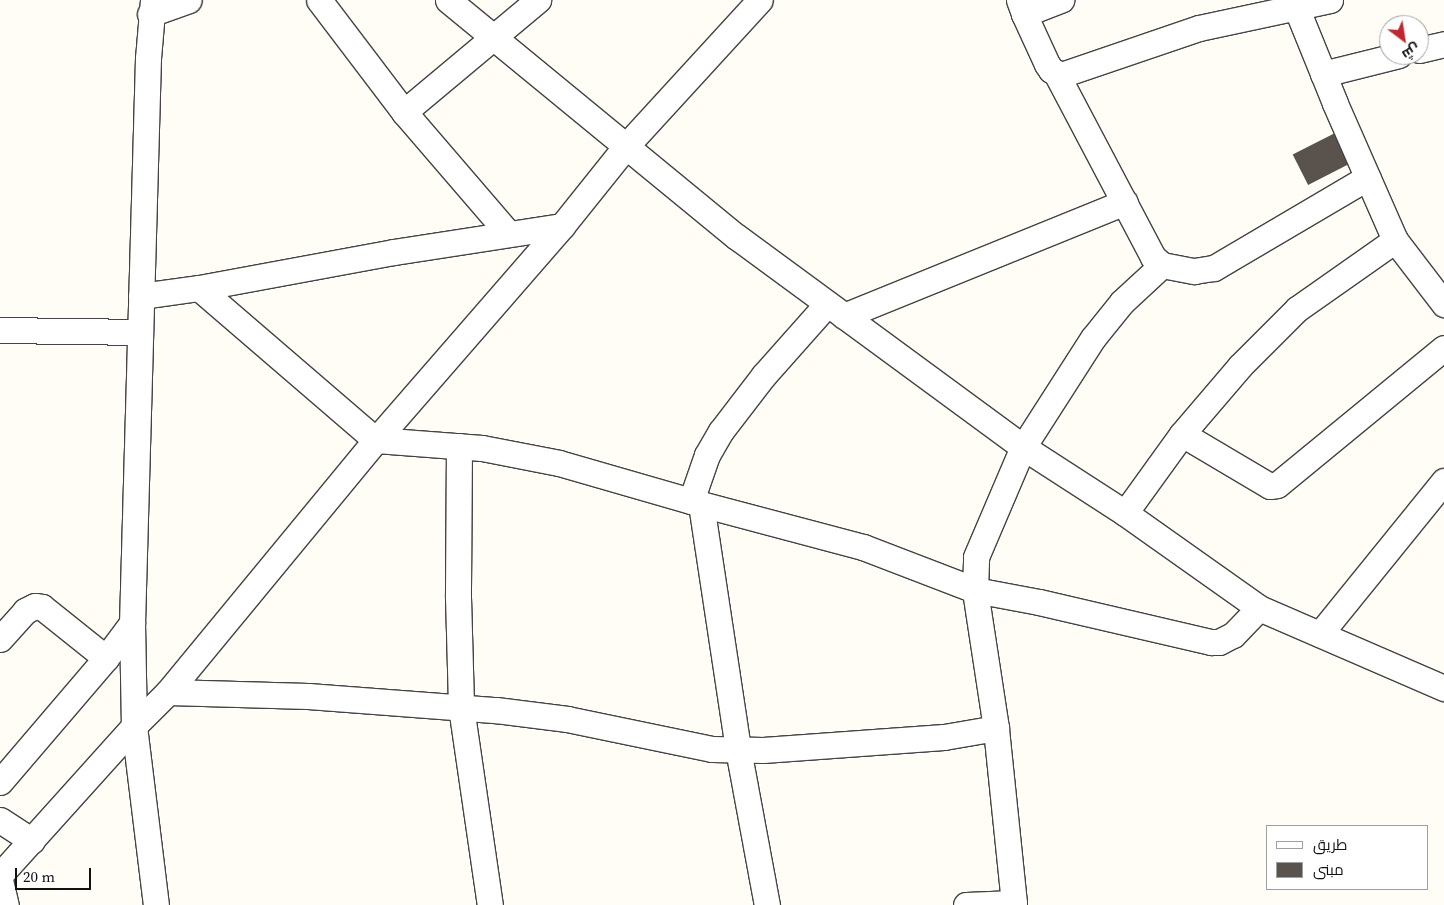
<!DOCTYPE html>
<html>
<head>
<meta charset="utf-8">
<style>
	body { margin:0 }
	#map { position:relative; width:1444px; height:905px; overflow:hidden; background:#fffdf5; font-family:"Source Serif 4",Cairo,serif }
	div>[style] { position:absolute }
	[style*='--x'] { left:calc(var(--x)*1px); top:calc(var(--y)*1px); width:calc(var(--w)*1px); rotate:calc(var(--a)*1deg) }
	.building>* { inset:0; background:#5a524d; transform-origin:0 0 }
	.roads { filter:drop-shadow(1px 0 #444) drop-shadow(-1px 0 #444) drop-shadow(0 1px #444) drop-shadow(0 -1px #444) }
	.minor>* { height:25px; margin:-12.5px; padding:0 12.5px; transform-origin:12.5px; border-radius:12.5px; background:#fff }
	span { translate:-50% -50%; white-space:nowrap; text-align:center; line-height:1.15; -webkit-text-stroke:5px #fff; paint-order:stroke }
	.legend { position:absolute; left:1266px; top:825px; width:162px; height:65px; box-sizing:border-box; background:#fff; border:1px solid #a0a0a0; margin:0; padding:6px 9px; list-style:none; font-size:15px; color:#111 }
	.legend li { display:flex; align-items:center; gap:10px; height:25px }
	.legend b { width:25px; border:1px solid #a0a0a0 }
	.north { position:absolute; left:1379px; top:15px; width:50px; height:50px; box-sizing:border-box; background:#fff; border:1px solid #a0a0a0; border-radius:50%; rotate:149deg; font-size:14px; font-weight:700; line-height:20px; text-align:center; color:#111 }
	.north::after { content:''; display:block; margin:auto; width:18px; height:22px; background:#c4262e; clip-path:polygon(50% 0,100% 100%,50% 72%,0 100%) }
	.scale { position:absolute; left:15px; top:868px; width:76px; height:22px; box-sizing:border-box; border:2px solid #111; border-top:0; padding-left:6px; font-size:15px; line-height:18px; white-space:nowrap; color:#111; -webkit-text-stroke:4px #fff; paint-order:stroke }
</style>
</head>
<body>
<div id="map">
	<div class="building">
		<i style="left:1339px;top:131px;width:34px;height:52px;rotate:63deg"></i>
	</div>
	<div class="roads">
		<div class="minor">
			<i style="--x:153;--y:0;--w:58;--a:94.9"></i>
			<i style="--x:148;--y:58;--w:565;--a:91.62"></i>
			<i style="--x:132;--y:623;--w:103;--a:88.9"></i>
			<i style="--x:134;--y:726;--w:180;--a:83"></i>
			<i style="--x:319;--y:0;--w:141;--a:52.8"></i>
			<i style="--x:404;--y:112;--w:160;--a:49.3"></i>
			<i style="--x:448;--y:0;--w:374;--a:39.4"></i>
			<i style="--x:737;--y:237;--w:355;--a:36.3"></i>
			<i style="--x:1023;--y:447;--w:121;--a:32.9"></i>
			<i style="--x:1125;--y:513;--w:164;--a:35.3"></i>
			<i style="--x:1259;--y:608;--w:202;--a:23.4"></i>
			<i style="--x:1019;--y:0;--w:15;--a:70"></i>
			<i style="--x:1024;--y:14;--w:40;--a:-21"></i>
			<i style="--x:150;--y:14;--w:41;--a:-19.7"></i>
			<i style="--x:1024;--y:14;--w:55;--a:65.3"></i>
			<i style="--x:1047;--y:64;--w:7;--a:56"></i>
			<i style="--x:1051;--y:70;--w:11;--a:27"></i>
			<i style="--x:1061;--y:75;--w:146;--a:-18.8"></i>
			<i style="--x:1199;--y:28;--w:134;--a:-12.1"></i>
			<i style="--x:1419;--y:50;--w:26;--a:-13"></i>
			<i style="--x:1056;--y:73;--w:208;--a:62.2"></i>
			<i style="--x:1153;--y:257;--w:12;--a:42"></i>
			<i style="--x:1162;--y:265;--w:33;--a:11"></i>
			<i style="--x:1194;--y:271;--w:20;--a:-9"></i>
			<i style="--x:1214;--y:268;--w:178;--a:-30.5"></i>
			<i style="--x:1323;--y:74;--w:78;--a:-14"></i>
			<i style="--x:404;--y:112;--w:175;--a:-39.9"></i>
			<i style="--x:1395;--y:240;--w:81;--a:52.6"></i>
			<i style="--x:199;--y:288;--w:233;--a:40.7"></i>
			<i style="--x:376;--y:440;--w:106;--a:4.3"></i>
			<i style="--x:482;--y:448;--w:78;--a:11"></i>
			<i style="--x:559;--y:463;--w:148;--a:16.1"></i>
			<i style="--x:701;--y:504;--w:168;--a:14.9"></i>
			<i style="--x:863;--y:547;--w:120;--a:21"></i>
			<i style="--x:975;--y:590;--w:65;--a:10.6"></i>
			<i style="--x:1039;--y:602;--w:177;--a:13.1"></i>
			<i style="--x:1211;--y:642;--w:8;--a:0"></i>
			<i style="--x:1219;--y:642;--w:16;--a:-27"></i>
			<i style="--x:1233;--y:635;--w:37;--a:-46"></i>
			<i style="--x:141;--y:296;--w:59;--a:-7.9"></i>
			<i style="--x:199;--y:288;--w:198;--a:-10.5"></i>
			<i style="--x:394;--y:252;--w:170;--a:-8.8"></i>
			<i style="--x:844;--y:316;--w:303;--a:-22.1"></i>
			<i style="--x:0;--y:330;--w:140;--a:0.8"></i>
			<i style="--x:1182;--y:434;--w:102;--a:30.6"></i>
			<i style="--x:1270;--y:486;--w:7;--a:-8"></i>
			<i style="--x:1277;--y:485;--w:216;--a:-39.4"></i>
			<i style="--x:459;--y:446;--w:151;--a:90.4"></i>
			<i style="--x:458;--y:597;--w:110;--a:88.4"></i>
			<i style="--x:461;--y:707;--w:200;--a:81.7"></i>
			<i style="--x:691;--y:501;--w:49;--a:-70.8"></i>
			<i style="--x:707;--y:455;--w:28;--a:-60"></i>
			<i style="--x:721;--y:431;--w:71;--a:-52.5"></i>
			<i style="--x:764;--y:375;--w:95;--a:-48.4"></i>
			<i style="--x:701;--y:504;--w:248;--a:81.4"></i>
			<i style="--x:738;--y:749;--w:159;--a:79.5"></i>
			<i style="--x:1125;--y:513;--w:97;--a:-54.2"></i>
			<i style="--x:1182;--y:434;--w:89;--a:-49.5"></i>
			<i style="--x:1240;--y:366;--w:81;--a:-45"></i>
			<i style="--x:1297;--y:309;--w:120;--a:-35.1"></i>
			<i style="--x:1395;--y:240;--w:150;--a:-113.7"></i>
			<i style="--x:1335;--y:103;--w:104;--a:-112.1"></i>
			<i style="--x:1320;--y:634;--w:197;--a:-51"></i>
			<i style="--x:0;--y:639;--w:38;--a:-48"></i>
			<i style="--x:25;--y:611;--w:11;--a:-27"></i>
			<i style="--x:35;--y:606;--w:7;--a:8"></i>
			<i style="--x:42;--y:607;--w:82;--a:38.6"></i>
			<i style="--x:168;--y:692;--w:140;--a:1.6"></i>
			<i style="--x:308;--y:696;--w:189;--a:4.3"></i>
			<i style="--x:496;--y:710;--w:72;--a:7.2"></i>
			<i style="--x:567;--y:719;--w:148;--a:11.7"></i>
			<i style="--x:712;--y:749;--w:51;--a:1.1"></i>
			<i style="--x:763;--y:750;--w:181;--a:-4.1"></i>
			<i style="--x:944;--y:737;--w:53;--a:-9.8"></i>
			<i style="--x:996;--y:728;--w:140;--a:-98.7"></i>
			<i style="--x:975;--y:590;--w:33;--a:-88"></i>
			<i style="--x:976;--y:557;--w:120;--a:-66.9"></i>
			<i style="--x:1023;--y:447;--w:130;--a:-57.3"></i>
			<i style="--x:1093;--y:338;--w:46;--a:-51.1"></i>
			<i style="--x:1122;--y:302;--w:54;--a:-42.8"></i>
			<i style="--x:0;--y:782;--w:163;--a:-49.5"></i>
			<i style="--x:106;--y:658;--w:44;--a:-53.4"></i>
			<i style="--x:0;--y:820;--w:38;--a:33"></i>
			<i style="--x:0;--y:875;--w:200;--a:-48"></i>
			<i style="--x:134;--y:726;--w:48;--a:-45"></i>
			<i style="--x:168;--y:692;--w:327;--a:-50.5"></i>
			<i style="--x:376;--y:440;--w:284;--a:-49"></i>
			<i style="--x:562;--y:226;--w:102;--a:-51.3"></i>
			<i style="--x:626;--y:146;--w:198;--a:-47.5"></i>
			<i style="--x:0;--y:880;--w:26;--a:77"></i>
			<i style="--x:966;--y:905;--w:48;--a:-2.4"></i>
			<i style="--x:1014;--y:903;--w:176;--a:-95.9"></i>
		</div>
	</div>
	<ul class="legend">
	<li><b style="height:6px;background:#fff"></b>طريق</li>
	<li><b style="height:14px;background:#5a524d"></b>مبنى</li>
	</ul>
	<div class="north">ش</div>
	<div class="scale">20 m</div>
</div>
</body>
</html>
